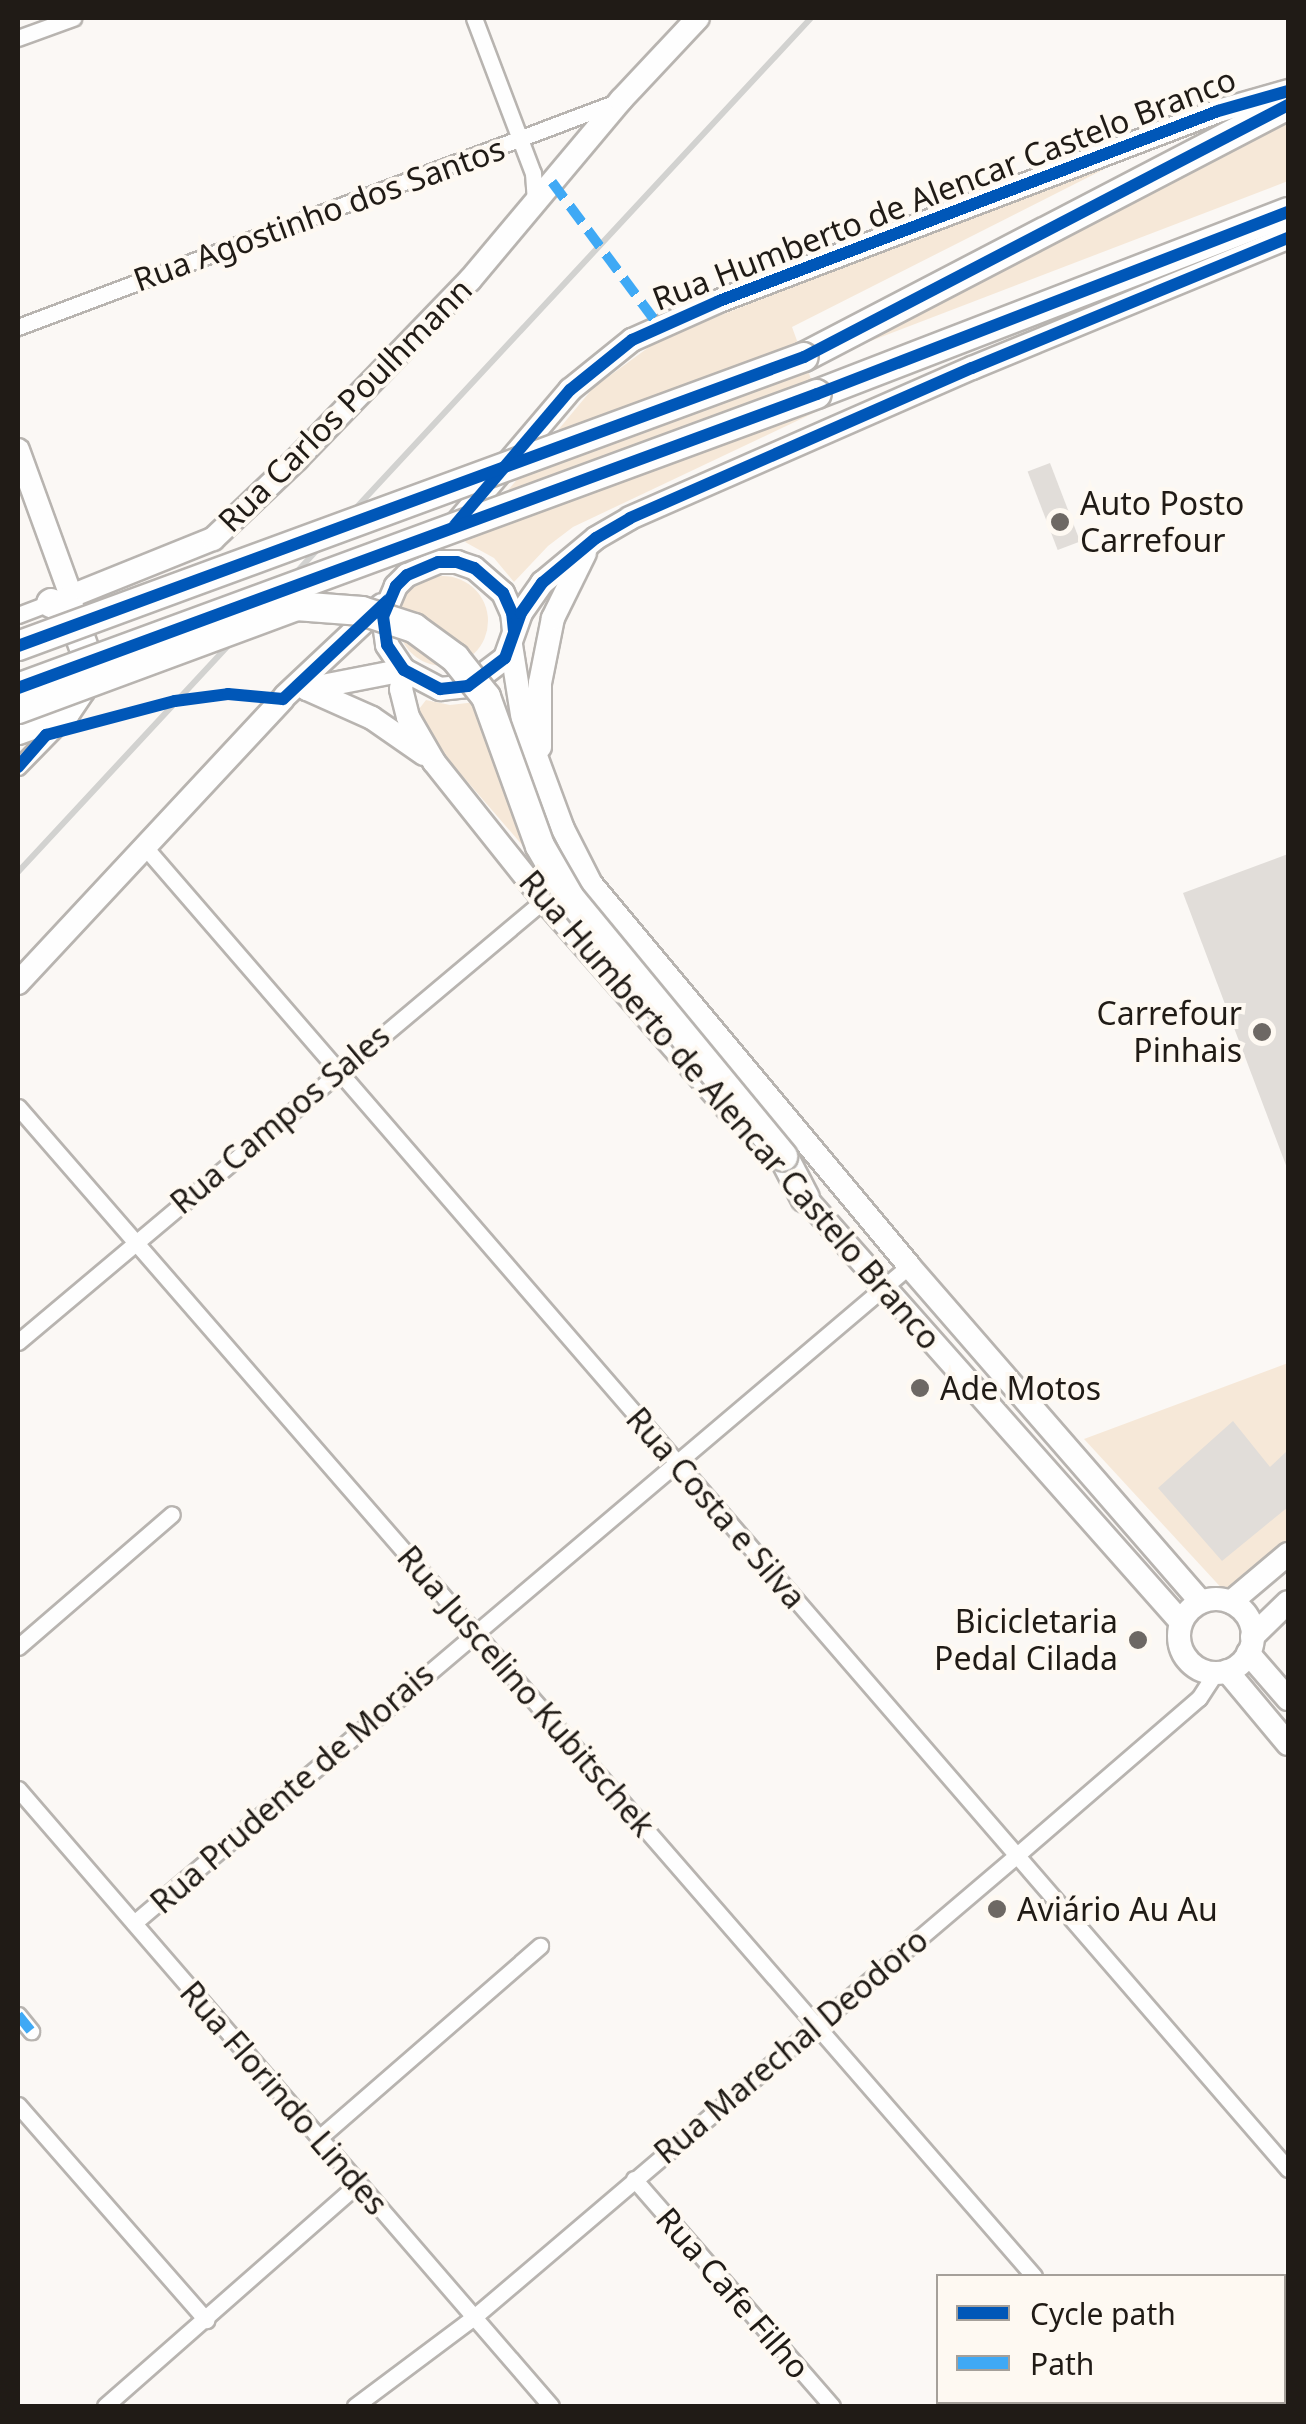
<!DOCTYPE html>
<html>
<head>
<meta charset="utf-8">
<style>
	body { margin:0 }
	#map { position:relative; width:1306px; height:2424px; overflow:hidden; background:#fbf8f5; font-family:"Noto Sans",sans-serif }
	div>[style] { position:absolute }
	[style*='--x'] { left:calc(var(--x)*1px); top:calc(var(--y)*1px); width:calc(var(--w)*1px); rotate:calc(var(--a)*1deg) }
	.green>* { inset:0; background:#f6e8d8 }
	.round { border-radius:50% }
	.building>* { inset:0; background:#e1ddd9; transform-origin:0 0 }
	.roads { filter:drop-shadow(2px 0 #b8b4b0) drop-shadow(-2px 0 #b8b4b0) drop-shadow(0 2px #b8b4b0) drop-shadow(0 -2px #b8b4b0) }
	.street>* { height:15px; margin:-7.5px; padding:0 7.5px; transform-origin:7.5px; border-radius:7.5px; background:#fefefe }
	.secondary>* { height:22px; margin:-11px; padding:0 11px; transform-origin:11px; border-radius:11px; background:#fefefe }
	.secondary>.ring { margin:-11px; padding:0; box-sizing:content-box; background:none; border:22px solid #fefefe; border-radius:50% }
	.highway>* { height:28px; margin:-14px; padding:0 14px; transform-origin:14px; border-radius:14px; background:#fefefe }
	.rail>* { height:6px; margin:-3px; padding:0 3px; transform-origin:3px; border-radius:3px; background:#d2d2d0 }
	.bridges { filter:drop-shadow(2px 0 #b8b4b0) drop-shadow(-2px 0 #b8b4b0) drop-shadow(0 2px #b8b4b0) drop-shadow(0 -2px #b8b4b0) }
	.highway-bridge>* { height:28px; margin:-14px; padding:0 14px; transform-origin:14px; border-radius:14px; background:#fefefe }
	.quiet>* { height:10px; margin-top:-5px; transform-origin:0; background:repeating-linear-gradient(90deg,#3fa9f5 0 20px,transparent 0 30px) }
	.cycleway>* { height:12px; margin:-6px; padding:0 6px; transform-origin:6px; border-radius:6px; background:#0057b8 }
	.dots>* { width:28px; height:28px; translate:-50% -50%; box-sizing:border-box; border:5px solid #fef9f2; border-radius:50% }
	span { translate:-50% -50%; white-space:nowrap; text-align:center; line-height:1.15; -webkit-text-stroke:8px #fef9f2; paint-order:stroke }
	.street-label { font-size:32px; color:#201b16 }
	.poi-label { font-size:32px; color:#201b16 }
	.left { translate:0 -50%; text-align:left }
	.right { translate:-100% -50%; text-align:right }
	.frame { position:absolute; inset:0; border:20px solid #201b16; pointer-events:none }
	.legend { position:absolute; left:936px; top:2274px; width:350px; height:130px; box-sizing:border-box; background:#fef9f2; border:2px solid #a5a09a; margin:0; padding:12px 18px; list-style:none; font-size:30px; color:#201b16 }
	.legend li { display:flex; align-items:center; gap:20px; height:50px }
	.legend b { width:50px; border:2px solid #a5a09a }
</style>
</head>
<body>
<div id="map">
	<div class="green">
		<i style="clip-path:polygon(1288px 123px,1288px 181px,855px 347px)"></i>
		<i style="clip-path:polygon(1142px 150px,792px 327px,822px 409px,573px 527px,548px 546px,514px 582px,494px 558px,465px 542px,593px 388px,660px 339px)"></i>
		<i class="round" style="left:398px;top:576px;width:90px;height:90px"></i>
		<i style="clip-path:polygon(426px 700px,450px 705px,476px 702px,542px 868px,441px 751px,416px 713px)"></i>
		<i style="clip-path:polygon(1288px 1363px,1288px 1549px,1227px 1594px,1084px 1439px)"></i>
	</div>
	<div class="building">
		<i style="left:1050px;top:463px;width:84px;height:24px;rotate:69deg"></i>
		<i style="clip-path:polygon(1288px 854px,1288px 1167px,1287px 1168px,1183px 893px)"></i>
		<i style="clip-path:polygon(1233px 1421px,1270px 1467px,1288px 1450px,1288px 1507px,1222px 1561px,1158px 1488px)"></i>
	</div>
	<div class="roads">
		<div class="street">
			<i style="--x:474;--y:18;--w:166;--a:69.2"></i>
			<i style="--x:533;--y:173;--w:29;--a:86"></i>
			<i style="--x:18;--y:38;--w:59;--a:-20"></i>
			<i style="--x:18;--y:327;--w:640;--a:-20.59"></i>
			<i style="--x:18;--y:615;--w:40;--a:-21"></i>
			<i style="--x:18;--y:767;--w:66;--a:-45.6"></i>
			<i style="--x:144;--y:846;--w:1749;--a:49.15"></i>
			<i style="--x:18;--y:1107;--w:1549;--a:49.01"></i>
			<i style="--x:18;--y:1342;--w:687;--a:-40.04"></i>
			<i style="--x:18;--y:1647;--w:203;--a:-40.8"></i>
			<i style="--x:18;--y:1789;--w:815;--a:49.18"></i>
			<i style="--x:134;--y:1923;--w:1016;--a:-40.29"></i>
			<i style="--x:18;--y:2015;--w:21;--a:51"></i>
			<i style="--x:18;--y:2105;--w:286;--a:48.8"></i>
			<i style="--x:319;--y:2138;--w:293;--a:-41"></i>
			<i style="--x:634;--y:2179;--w:301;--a:48.9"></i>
			<i style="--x:1284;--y:2307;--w:6;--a:-45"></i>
			<i style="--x:1143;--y:2402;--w:6;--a:45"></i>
			<i style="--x:105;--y:2406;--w:337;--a:-41.3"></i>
			<i style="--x:355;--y:2406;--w:149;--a:-36.8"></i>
			<i style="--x:474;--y:2317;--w:713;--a:-40.39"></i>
			<i style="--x:1017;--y:1855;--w:240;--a:-40.8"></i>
			<i style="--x:1199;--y:1698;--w:30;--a:-57"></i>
			<i style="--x:1167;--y:2406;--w:6;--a:-39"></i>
		</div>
		<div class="secondary">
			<i style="--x:18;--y:450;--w:155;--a:70"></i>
			<i style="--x:71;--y:596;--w:153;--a:-21.9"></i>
			<i style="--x:213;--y:539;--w:116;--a:-43.6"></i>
			<i style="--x:297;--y:459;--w:249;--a:-46"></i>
			<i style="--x:470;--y:280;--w:235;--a:-50"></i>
			<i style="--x:621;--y:100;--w:112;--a:-46.8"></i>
			<i style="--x:451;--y:530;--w:184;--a:-49.6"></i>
			<i style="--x:570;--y:390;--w:80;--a:-38.9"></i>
			<i style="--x:632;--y:340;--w:95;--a:-24.1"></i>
			<i style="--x:719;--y:301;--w:534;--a:-20.84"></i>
			<i style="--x:1218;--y:111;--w:73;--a:-15.9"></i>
			<i style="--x:514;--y:631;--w:18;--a:-96"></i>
			<i style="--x:512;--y:613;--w:22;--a:-114"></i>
			<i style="--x:503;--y:593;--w:38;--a:-139"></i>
			<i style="--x:474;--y:568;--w:18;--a:-161"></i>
			<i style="--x:457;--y:562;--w:19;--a:180"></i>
			<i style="--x:438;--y:562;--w:34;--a:157"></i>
			<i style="--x:407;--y:575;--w:16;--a:135"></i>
			<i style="--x:396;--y:586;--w:33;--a:113"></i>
			<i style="--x:383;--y:616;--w:29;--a:82"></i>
			<i style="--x:387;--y:645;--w:30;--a:56"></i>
			<i style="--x:404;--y:670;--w:41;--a:27.8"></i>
			<i style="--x:440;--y:689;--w:28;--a:-6"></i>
			<i style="--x:468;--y:686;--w:46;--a:-37.1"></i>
			<i style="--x:505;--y:658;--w:48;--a:-70.4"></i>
			<i style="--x:521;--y:613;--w:37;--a:-55"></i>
			<i style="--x:542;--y:583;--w:70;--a:-39.8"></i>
			<i style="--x:596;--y:538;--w:39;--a:-30"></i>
			<i style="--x:630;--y:518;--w:373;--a:-23.7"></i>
			<i style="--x:972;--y:368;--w:342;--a:-22.4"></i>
			<i style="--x:511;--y:645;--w:77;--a:81"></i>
			<i style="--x:523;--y:721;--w:115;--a:69.7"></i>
			<i style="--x:563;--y:829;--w:62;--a:63"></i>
			<i style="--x:591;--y:884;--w:497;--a:50.2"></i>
			<i style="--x:909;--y:1266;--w:445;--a:49"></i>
			<i style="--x:307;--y:689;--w:99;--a:-11.1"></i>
			<i style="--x:404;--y:670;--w:19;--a:99"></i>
			<i style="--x:401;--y:689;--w:29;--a:76"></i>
			<i style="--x:408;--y:717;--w:52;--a:60"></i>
			<i style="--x:434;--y:762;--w:176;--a:51.4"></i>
			<i style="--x:544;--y:900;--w:276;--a:48.7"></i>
			<i style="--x:307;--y:689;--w:71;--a:24"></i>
			<i style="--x:372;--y:718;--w:63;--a:34.7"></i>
			<i style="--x:285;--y:696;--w:133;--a:-43.2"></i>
			<i style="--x:540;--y:747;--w:64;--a:-90"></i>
			<i style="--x:540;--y:683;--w:66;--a:-78.7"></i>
			<i style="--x:553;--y:618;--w:72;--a:-63.8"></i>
			<i style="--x:18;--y:983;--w:388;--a:-47"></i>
			<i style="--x:793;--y:1184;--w:585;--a:48.46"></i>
			<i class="ring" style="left:1179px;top:1599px;width:52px;height:52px"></i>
			<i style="--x:1231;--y:1602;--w:75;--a:-40.1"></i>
			<i style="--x:1252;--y:1637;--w:50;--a:-44.2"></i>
			<i style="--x:1248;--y:1653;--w:61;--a:49"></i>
			<i style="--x:1227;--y:1671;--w:95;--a:50.1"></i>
		</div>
		<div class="highway">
			<i style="--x:804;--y:357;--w:546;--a:-27.5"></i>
			<i style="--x:817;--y:394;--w:505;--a:-21.13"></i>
			<i style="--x:18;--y:730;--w:50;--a:-19.9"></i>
			<i style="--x:65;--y:713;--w:29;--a:-56"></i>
			<i style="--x:81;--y:689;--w:31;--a:-77"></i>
			<i style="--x:88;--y:659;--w:33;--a:-110"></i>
			<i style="--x:77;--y:628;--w:19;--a:-111"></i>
			<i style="--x:70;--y:610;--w:20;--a:-160"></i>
			<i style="--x:783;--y:1156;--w:47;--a:62.4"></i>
		</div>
	</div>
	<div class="rail">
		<i style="--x:18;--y:872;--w:1165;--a:-47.12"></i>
	</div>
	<div class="bridges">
		<div class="highway-bridge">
			<i style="--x:18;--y:646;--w:837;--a:-20.19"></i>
			<i style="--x:18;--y:688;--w:851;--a:-20.2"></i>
			<i style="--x:18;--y:709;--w:296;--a:-20.3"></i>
			<i style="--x:296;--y:606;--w:66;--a:4.3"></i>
			<i style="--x:362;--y:611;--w:55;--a:18.1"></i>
			<i style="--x:414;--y:628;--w:51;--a:36.2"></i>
			<i style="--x:455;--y:658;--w:50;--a:51.5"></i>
			<i style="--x:486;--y:697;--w:158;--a:70.1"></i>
			<i style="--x:540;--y:846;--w:60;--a:60"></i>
			<i style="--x:570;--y:898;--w:335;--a:50.5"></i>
		</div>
	</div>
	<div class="quiet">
		<i style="--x:552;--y:182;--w:179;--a:53.4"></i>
		<i style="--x:18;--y:2015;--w:21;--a:51"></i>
	</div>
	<div class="cycleway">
		<i style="--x:455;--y:525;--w:177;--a:-49.6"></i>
		<i style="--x:570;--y:390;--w:80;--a:-38.9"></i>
		<i style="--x:632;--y:340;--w:95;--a:-24.1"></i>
		<i style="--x:719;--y:301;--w:534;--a:-20.84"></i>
		<i style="--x:1218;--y:111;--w:73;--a:-15.9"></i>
		<i style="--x:514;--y:631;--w:18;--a:-96"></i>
		<i style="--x:512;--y:613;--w:22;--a:-114"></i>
		<i style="--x:503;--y:593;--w:38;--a:-139"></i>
		<i style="--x:474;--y:568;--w:18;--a:-161"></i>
		<i style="--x:457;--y:562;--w:19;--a:180"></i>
		<i style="--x:438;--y:562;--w:34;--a:157"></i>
		<i style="--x:407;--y:575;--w:16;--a:135"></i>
		<i style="--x:396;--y:586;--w:33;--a:113"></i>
		<i style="--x:383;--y:616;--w:29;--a:82"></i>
		<i style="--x:387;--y:645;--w:30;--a:56"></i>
		<i style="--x:404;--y:670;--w:41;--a:27.8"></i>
		<i style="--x:440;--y:689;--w:28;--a:-6"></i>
		<i style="--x:468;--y:686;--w:46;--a:-37.1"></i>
		<i style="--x:505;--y:658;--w:48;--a:-70.4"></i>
		<i style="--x:521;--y:613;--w:37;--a:-55"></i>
		<i style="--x:542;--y:583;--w:70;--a:-39.8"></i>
		<i style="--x:596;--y:538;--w:39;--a:-30"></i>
		<i style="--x:630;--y:518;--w:373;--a:-23.7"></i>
		<i style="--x:972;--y:368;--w:342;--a:-22.4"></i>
		<i style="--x:18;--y:646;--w:837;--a:-20.19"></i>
		<i style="--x:804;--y:357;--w:546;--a:-27.5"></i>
		<i style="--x:18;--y:688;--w:851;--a:-20.2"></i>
		<i style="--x:817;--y:394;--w:505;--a:-21.13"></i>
		<i style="--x:18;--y:767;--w:43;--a:-48.8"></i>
		<i style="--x:46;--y:735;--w:133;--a:-14.8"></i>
		<i style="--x:175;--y:701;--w:53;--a:-7.5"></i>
		<i style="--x:228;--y:694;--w:55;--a:5.2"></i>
		<i style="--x:283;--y:699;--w:144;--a:-43.3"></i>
	</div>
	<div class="dots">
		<i style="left:1060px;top:522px;background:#6d6864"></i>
		<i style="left:1262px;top:1032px;background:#6d6864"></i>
		<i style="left:920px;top:1388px;background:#6d6864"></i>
		<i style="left:1138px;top:1640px;background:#6d6864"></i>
		<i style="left:997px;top:1909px;background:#6d6864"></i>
	</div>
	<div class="street-label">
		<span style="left:944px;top:189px;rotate:-21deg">Rua Humberto de Alencar Castelo Branco</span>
		<span style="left:319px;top:214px;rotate:-20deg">Rua Agostinho dos Santos</span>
		<span style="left:345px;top:405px;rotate:-45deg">Rua Carlos Poulhmann</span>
		<span style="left:730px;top:1110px;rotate:49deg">Rua Humberto de Alencar Castelo Branco</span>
		<span style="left:280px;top:1119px;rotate:-40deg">Rua Campos Sales</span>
		<span style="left:716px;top:1508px;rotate:49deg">Rua Costa e Silva</span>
		<span style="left:526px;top:1691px;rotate:49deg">Rua Juscelino Kubitschek</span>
		<span style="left:292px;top:1788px;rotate:-41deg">Rua Prudente de Morais</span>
		<span style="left:791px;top:2046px;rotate:-40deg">Rua Marechal Deodoro</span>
		<span style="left:284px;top:2098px;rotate:49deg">Rua Florindo Lindes</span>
		<span style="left:733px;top:2293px;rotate:49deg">Rua Cafe Filho</span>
	</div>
	<div class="poi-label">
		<span class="left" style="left:1080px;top:522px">Auto Posto<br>Carrefour</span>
		<span class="right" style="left:1242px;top:1032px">Carrefour<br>Pinhais</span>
		<span class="left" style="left:940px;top:1388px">Ade Motos</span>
		<span class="right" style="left:1118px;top:1640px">Bicicletaria<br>Pedal Cilada</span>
		<span class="left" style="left:1017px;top:1909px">Aviário Au Au</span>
	</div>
	<div class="frame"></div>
	<ul class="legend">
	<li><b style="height:12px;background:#0057b8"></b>Cycle path</li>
	<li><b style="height:12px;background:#3fa9f5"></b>Path</li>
	</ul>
</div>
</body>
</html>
